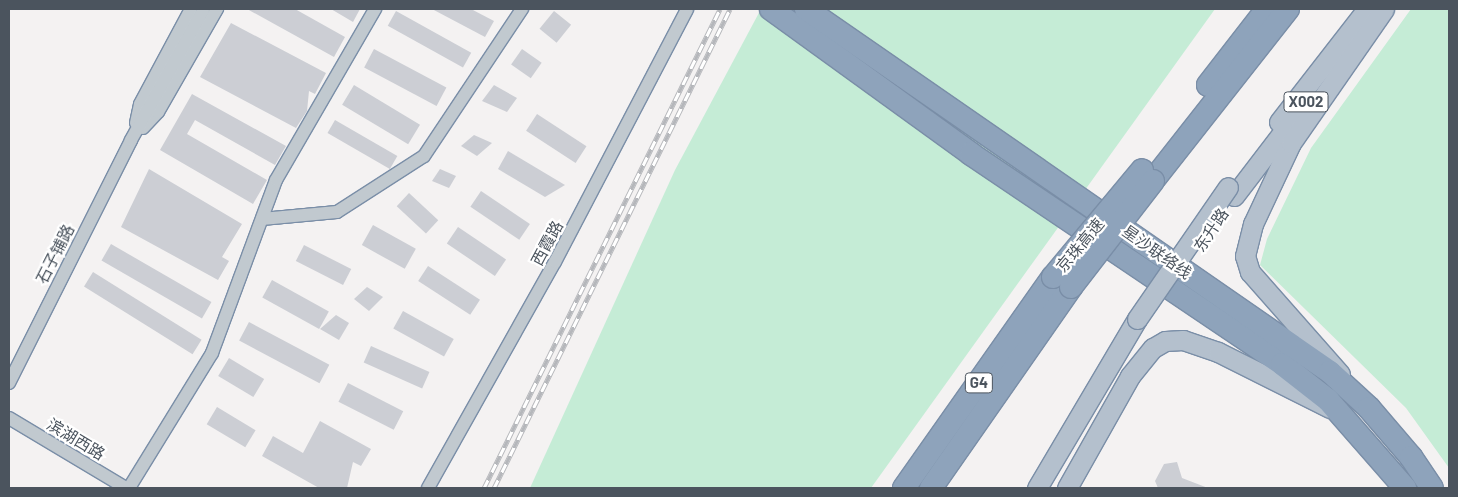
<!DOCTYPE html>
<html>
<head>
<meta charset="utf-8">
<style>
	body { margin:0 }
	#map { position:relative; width:1458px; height:497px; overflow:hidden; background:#f4f2f2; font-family:Barlow,"Noto Sans SC",sans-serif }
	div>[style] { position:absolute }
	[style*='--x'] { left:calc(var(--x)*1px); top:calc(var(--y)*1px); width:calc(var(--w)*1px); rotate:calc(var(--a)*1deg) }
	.green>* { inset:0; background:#c5ecd6 }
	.building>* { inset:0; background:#ccced4; transform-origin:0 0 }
	.roads { filter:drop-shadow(1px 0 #7a8ea7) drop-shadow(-1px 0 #7a8ea7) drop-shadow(0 1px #7a8ea7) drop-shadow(0 -1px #7a8ea7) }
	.street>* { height:12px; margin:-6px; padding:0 6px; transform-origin:6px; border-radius:6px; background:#c1c9cf }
	.primary>* { height:19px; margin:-9.5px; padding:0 9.5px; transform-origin:9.5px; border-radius:9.5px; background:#b4c0cd }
	.highway>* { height:22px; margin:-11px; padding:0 11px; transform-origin:11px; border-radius:11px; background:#8ea3bb }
	.rail>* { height:5px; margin-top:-2.5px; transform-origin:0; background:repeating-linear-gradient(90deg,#fff 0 9px,#b5b7bb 0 18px); box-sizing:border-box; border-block:1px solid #b5b7bb }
	.bridges { filter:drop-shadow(1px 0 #7a8ea7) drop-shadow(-1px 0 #7a8ea7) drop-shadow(0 1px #7a8ea7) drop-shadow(0 -1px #7a8ea7) }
	.primary-bridge>* { height:19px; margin:-9.5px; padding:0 9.5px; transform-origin:9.5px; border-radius:9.5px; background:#b4c0cd }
	.highway-bridge>* { height:22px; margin:-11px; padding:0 11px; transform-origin:11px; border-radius:11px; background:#8ea3bb }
	span { translate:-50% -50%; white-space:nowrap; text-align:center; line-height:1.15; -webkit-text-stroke:4.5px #fff; paint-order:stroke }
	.shield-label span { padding:1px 4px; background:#fff; border:1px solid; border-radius:4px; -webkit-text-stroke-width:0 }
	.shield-label { font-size:15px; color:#4b545e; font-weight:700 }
	.street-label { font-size:16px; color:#4b545e }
	.frame { position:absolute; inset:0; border:10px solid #4b545e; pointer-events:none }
</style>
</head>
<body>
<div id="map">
	<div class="green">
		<i style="clip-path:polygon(761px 9px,1215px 9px,871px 488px,530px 488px,675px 170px)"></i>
		<i style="clip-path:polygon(1411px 9px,1449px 9px,1449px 468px,1406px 408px,1260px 265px,1267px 239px,1311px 148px)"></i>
	</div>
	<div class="building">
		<i style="clip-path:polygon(247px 9px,295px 9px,345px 37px,334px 57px)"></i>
		<i style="clip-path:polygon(331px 9px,360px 9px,353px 22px)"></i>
		<i style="clip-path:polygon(432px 9px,471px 9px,494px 21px,485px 37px)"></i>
		<i style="left:396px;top:11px;width:86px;height:17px;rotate:29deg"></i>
		<i style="left:554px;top:11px;width:22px;height:23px;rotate:39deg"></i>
		<i style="clip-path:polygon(231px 23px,326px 73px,315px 94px,309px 91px,307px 111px,296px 128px,200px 77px)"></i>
		<i style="left:374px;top:49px;width:82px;height:21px;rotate:28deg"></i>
		<i style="left:522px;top:49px;width:24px;height:19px;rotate:35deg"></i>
		<i style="left:354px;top:85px;width:77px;height:23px;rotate:31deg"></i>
		<i style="clip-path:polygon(494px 85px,517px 98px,507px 112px,482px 101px)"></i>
		<i style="clip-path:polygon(192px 94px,286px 146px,275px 165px,195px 120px,187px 134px,267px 180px,253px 204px,160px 150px)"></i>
		<i style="left:537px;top:114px;width:59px;height:20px;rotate:33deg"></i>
		<i style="left:335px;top:120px;width:72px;height:15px;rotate:30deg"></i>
		<i style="clip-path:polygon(474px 135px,492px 143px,477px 156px,461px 146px)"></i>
		<i style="clip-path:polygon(508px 151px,565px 185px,545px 197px,498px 169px)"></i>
		<i style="clip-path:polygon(149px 169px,242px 224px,222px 257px,229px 261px,218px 280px,121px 227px)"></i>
		<i style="clip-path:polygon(440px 169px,456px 176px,449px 188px,432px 181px)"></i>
		<i style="left:481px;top:191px;width:59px;height:19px;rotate:34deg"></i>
		<i style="left:409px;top:193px;width:40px;height:18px;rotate:43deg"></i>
		<i style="left:373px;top:225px;width:49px;height:23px;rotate:29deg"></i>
		<i style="left:458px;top:227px;width:58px;height:20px;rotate:34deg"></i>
		<i style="left:111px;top:244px;width:116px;height:19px;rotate:30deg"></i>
		<i style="left:304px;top:245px;width:53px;height:18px;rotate:27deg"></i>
		<i style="left:428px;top:266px;width:62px;height:18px;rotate:33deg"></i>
		<i style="left:93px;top:272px;width:128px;height:17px;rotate:32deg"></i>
		<i style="left:272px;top:280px;width:65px;height:20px;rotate:29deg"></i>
		<i style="clip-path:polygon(367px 287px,383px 297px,369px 311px,354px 299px)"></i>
		<i style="left:403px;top:311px;width:58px;height:20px;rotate:29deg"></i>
		<i style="clip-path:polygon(336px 315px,349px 323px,339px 340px,320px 329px)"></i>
		<i style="left:249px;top:322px;width:91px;height:21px;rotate:28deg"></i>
		<i style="left:371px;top:346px;width:64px;height:18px;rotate:24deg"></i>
		<i style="left:229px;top:358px;width:41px;height:21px;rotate:31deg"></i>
		<i style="left:348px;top:383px;width:62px;height:21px;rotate:27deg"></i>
		<i style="left:217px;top:407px;width:45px;height:20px;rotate:31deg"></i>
		<i style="clip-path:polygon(320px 421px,371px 449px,361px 466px,353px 462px,347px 488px,319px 488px,262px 456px,273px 436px,303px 453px)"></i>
		<i style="clip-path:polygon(1177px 462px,1182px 478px,1208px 488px,1158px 488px,1155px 481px,1164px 464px)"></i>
	</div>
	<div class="roads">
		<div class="street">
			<i style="--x:136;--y:123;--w:19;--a:-78"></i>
			<i style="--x:140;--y:104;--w:108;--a:-61.8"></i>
			<i style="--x:143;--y:128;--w:22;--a:-47"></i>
			<i style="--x:158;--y:112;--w:119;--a:-60.2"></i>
			<i style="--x:262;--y:219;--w:75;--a:-5.3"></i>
			<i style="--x:337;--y:212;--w:103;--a:-32.8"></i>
			<i style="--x:424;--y:156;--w:177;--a:-56.3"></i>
			<i style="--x:9;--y:383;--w:272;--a:-63.3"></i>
			<i style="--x:131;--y:140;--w:150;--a:-60.9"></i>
			<i style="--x:9;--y:418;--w:136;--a:30.9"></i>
			<i style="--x:129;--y:488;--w:158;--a:-58.4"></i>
			<i style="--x:212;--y:353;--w:184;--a:-69.7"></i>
			<i style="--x:276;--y:180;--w:198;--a:-59.9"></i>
			<i style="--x:428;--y:488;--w:259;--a:-60.7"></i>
			<i style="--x:555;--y:262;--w:285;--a:-62.4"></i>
		</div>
		<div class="primary">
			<i style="--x:1279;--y:122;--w:143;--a:-52.1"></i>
			<i style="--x:1234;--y:196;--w:102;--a:-52.6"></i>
			<i style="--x:1340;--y:374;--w:136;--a:-131.4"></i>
			<i style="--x:1250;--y:272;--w:17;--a:-107"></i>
			<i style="--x:1245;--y:256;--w:33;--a:-76"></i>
			<i style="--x:1253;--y:224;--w:89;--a:-64.9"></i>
			<i style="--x:1291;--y:143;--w:163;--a:-55.2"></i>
			<i style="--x:1037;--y:488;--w:196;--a:-59.4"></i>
			<i style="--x:1067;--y:488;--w:129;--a:-60.6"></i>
			<i style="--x:1130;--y:376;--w:36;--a:-51"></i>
			<i style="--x:1153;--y:348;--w:14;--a:-30"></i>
			<i style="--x:1165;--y:341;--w:18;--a:-3"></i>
			<i style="--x:1183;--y:340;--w:37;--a:19"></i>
			<i style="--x:1218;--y:352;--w:125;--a:26.6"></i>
		</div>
		<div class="highway">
			<i style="--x:771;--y:9;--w:247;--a:35.9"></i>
			<i style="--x:971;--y:154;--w:375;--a:34"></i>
			<i style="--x:1282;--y:364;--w:58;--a:38"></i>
			<i style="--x:1328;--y:400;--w:117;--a:48.8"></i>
			<i style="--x:806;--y:9;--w:637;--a:34.71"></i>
			<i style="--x:1330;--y:372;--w:53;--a:42.7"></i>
			<i style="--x:1369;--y:408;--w:65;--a:49.4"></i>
			<i style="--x:1411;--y:457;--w:37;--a:56"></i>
			<i style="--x:1208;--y:85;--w:96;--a:-52.2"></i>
			<i style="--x:1155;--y:178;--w:215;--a:-51.8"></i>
			<i style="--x:904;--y:488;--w:258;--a:-54.8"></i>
			<i style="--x:931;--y:488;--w:245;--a:-55.1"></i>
		</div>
	</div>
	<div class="rail">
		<i style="--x:484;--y:488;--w:534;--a:-63.77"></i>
		<i style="--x:494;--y:488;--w:534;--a:-63.77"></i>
	</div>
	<div class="bridges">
		<div class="primary-bridge">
			<i style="--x:1137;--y:319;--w:160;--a:-55.4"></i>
		</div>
		<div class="highway-bridge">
			<i style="--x:1053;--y:277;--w:139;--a:-50.2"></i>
			<i style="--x:1071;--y:287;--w:134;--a:-52.3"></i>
		</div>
	</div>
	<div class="shield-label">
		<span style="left:1306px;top:102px">X002</span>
		<span style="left:979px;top:383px">G4</span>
	</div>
	<div class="street-label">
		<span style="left:1211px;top:230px;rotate:-56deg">东升路</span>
		<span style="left:547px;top:243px;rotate:-62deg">西霞路</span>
		<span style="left:1080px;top:245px;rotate:-50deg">京珠高速</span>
		<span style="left:1157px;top:252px;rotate:35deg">星沙联络线</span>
		<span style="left:55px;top:254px;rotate:-63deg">石子铺路</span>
		<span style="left:76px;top:439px;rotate:31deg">滨湖西路</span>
	</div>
	<div class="frame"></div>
</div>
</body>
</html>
